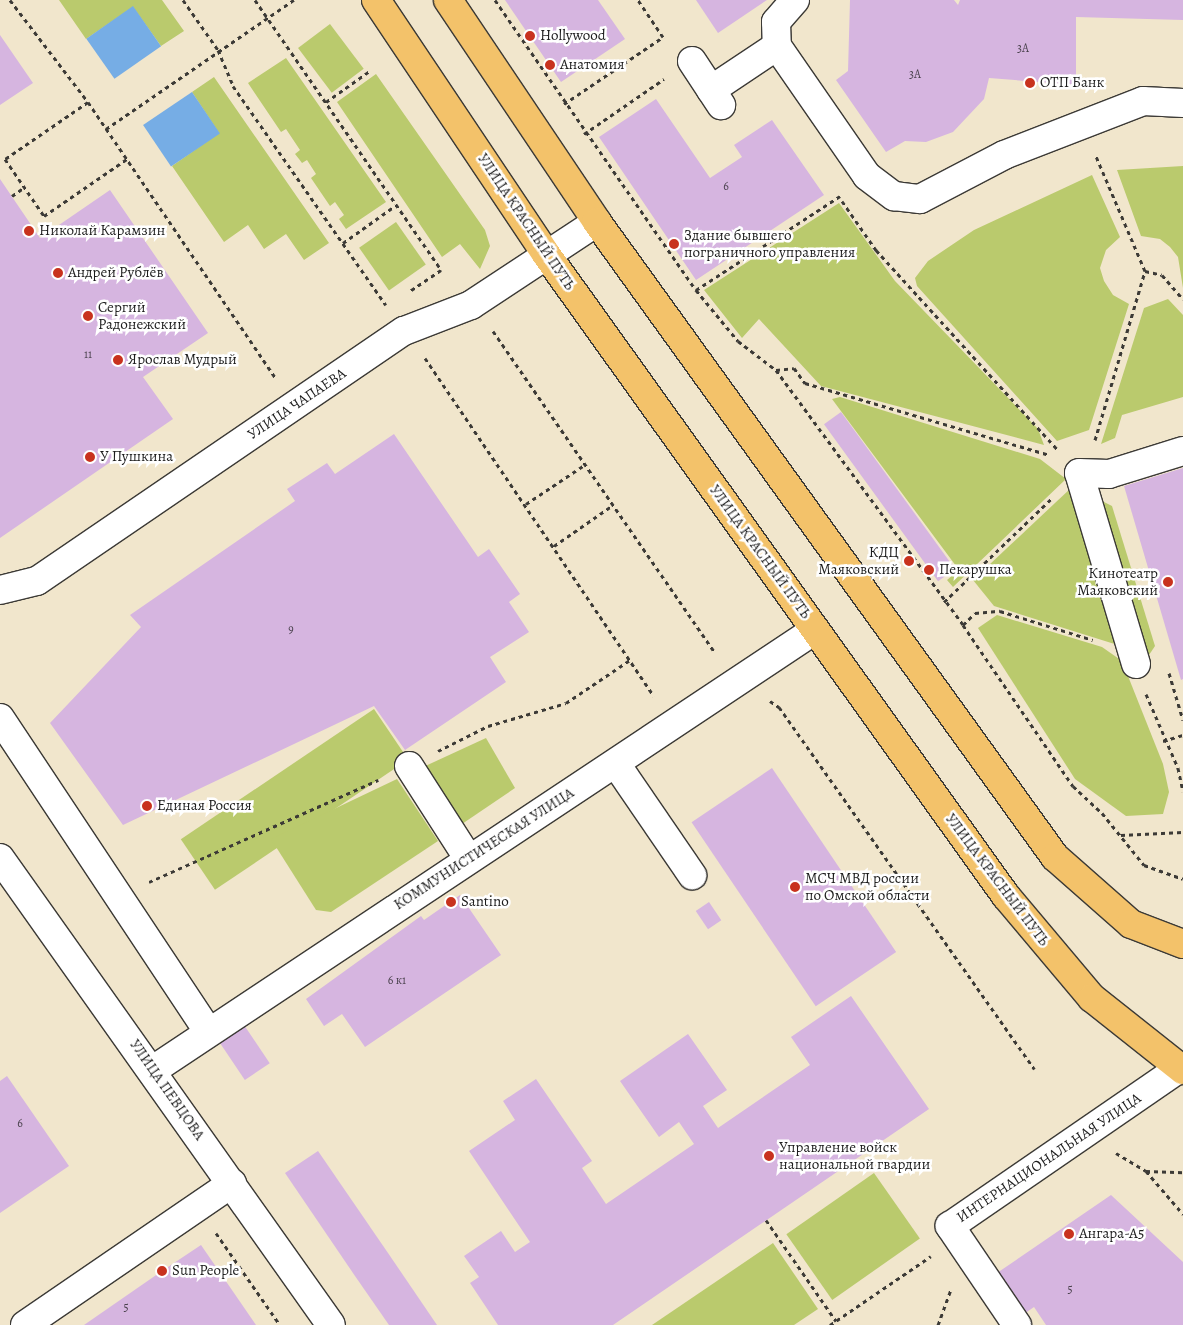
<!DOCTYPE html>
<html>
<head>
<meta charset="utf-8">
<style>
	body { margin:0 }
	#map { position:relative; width:1183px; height:1325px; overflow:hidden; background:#f1e6cc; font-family:Alegreya,serif }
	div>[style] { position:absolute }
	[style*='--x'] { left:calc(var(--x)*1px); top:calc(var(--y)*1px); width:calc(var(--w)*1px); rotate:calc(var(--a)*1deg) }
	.green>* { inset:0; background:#baca6d; transform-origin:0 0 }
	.water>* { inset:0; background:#76ade5; transform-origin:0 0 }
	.building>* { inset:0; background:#d6b5e0; transform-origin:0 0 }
	.path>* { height:3px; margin-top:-1.5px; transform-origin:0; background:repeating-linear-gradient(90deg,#3c3a36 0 4px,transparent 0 8px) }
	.roads { filter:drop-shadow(1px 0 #3c3a36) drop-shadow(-1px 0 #3c3a36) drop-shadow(0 1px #3c3a36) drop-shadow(0 -1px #3c3a36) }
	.minor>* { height:28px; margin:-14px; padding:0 14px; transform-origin:14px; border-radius:14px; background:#fff }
	.major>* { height:28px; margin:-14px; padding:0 14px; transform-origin:14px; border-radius:14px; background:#f3c26a }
	.dots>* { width:14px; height:14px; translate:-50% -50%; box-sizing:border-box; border:2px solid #fff; border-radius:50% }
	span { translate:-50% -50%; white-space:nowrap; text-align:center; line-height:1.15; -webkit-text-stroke:5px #fff; paint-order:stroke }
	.number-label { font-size:12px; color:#4a424d }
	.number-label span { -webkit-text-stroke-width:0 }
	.poi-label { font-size:15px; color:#1c1c1c }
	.left { translate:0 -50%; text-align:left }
	.right { translate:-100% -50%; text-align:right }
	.street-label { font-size:15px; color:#1c1c1c }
</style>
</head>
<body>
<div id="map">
	<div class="green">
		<i style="clip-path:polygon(59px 0,162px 0,184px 31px,161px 46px,133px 7px,86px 39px)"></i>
		<i style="left:330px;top:24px;width:56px;height:40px;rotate:53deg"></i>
		<i style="clip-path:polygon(286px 58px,386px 202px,346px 229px,339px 219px,344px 215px,335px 202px,330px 206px,311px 178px,316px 174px,307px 160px,302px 163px,299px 159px,295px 154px,300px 150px,286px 129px,281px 132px,248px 83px)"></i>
		<i style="clip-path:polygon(376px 74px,485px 230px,490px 246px,480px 269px,460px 244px,442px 257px,337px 102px)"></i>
		<i style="clip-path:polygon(214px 77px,329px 243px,304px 260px,286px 234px,264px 249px,248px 225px,224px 242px,172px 166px,219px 133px,192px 92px)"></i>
		<i style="clip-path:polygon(1183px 166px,1183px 288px,1178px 257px,1170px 247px,1160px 239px,1141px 236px,1117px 170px)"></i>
		<i style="clip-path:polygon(1092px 175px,1120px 237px,1106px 250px,1100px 268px,1104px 281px,1113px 295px,1129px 304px,1089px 430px,1057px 441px,917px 286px,915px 278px,928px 261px,974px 230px)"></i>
		<i style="clip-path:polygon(839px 203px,895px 281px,1038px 429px,1044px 445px,821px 386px,759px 319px,742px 338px,704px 290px)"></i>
		<i style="left:396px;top:222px;width:52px;height:45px;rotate:55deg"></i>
		<i style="clip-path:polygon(1168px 299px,1183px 315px,1183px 397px,1122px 415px,1115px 438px,1101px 444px,1144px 308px)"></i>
		<i style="clip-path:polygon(840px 397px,1040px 459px,1066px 479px,953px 587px,947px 580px,959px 570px,832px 399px)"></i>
		<i style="clip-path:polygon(1071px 488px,1124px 647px,994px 606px,973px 580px)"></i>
		<i style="clip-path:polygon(1102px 501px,1112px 506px,1155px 646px,1149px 655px,1145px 655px,1099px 504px)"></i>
		<i style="clip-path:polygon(997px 615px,1102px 647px,1122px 661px,1163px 764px,1169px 792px,1163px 814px,1126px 816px,1075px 779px,978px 628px)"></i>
		<i style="left:374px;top:709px;width:61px;height:233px;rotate:56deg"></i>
		<i style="clip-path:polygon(486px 738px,515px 788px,459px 826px,421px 768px)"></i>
		<i style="clip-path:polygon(397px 779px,438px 841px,331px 912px,316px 910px,271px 839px)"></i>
		<i style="left:874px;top:1173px;width:80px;height:107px;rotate:55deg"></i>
		<i style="clip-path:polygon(773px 1243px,818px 1309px,794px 1325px,652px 1325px)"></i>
	</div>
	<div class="water">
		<i style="left:133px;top:6px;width:49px;height:57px;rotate:55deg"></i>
		<i style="left:192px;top:92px;width:50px;height:59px;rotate:56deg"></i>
	</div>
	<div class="building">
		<i style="clip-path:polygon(505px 0,598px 0,625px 39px,561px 82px)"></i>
		<i style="clip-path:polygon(696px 0,767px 0,718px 33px)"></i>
		<i style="clip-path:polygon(850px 0,954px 0,958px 5px,960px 0,1183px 0,1183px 20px,1076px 17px,1076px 85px,989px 78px,984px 99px,953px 132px,926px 142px,905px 141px,886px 152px,836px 80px,848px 71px)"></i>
		<i style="clip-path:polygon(0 35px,33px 83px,0 105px)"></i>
		<i style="clip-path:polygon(656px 99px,710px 178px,742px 157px,734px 145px,772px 120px,824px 195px,696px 280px,599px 137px)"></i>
		<i style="clip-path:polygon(0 179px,40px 238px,110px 190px,208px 333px,143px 377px,173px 419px,0 538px)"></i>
		<i style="left:841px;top:412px;width:194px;height:21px;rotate:54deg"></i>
		<i style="clip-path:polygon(394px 434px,478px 557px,489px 549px,520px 594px,509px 602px,529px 632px,490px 657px,506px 682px,405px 750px,374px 706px,123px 825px,50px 723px,141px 627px,130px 615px,295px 501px,287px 489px,327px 463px,335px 474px)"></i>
		<i style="clip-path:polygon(1183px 468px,1183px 679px,1181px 680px,1124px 486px)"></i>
		<i style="left:772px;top:768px;width:222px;height:97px;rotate:56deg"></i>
		<i style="clip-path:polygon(460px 895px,501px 955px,365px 1047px,342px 1014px,324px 1026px,306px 999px,421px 916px,424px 920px)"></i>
		<i style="left:709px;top:902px;width:22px;height:16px;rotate:56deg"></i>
		<i style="clip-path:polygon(851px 996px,929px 1109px,613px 1325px,498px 1325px,470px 1283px,479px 1277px,464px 1256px,501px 1231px,515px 1252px,530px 1242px,469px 1151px,515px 1120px,503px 1101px,536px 1079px,592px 1161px,582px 1168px,606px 1204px,694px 1144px,679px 1122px,659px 1137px,620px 1081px,688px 1034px,727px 1090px,703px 1106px,718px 1128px,810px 1065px,791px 1037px)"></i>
		<i style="left:244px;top:1025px;width:46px;height:30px;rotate:56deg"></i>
		<i style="clip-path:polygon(7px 1076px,69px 1166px,0 1213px,0 1081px)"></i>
		<i style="clip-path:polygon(318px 1151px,388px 1253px,437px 1325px,389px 1325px,355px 1276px,285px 1173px)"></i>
		<i style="clip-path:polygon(1111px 1195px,1183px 1262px,1183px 1325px,1046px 1325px,1034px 1307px,1024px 1314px,997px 1273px)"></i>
		<i style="clip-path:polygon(201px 1245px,256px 1325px,84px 1325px,162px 1271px)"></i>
	</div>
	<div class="path">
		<i style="--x:10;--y:0;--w:128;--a:52.6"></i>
		<i style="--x:88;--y:102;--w:335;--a:55.8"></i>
		<i style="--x:183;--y:0;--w:61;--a:55"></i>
		<i style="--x:218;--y:50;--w:39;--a:67"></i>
		<i style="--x:233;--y:86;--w:267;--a:55.1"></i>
		<i style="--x:255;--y:0;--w:328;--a:55.4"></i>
		<i style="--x:441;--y:270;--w:37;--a:146"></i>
		<i style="--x:495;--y:0;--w:353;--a:55.3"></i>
		<i style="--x:696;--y:290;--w:66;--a:50.5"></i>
		<i style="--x:738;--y:341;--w:48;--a:37.3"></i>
		<i style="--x:776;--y:370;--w:316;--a:53.7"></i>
		<i style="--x:963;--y:625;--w:195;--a:55.7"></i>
		<i style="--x:1073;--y:786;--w:40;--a:43"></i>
		<i style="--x:1102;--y:813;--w:67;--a:51.1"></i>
		<i style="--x:1144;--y:865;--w:41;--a:19.7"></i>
		<i style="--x:88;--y:102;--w:101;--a:145.5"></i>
		<i style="--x:5;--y:159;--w:69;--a:55.6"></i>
		<i style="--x:44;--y:216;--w:101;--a:-34.5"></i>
		<i style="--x:326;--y:102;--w:55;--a:-35.4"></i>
		<i style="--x:564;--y:104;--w:120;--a:-34.1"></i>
		<i style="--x:663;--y:37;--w:45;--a:-124"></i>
		<i style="--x:106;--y:129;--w:228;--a:-34.5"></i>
		<i style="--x:584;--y:134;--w:97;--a:-34.5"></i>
		<i style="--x:12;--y:196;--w:16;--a:-35"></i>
		<i style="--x:842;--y:201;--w:60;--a:55.2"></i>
		<i style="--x:876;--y:250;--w:269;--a:47.7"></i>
		<i style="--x:343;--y:243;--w:65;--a:-35.6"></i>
		<i style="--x:1145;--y:271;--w:17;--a:13"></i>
		<i style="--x:1162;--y:275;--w:32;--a:49"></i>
		<i style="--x:696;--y:290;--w:172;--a:-33.1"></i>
		<i style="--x:493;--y:331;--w:389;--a:55.4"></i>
		<i style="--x:425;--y:358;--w:408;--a:55.9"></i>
		<i style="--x:776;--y:370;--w:18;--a:-6"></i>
		<i style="--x:794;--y:368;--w:19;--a:54"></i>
		<i style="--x:805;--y:383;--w:255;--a:16.4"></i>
		<i style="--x:1095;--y:440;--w:176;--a:-73.5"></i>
		<i style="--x:1145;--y:271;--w:125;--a:-113.1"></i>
		<i style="--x:526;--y:504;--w:72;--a:-33.7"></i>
		<i style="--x:554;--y:546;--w:72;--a:-34.8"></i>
		<i style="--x:944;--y:602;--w:150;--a:-43.9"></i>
		<i style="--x:963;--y:625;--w:17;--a:-45"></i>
		<i style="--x:975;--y:613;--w:25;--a:-5"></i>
		<i style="--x:1000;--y:611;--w:97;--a:17.3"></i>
		<i style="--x:1169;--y:673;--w:49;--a:73.4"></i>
		<i style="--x:1146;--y:694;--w:81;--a:66.6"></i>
		<i style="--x:1178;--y:768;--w:24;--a:78"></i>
		<i style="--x:770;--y:701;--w:11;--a:34"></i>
		<i style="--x:779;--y:707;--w:443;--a:54.8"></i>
		<i style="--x:1163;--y:741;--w:21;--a:-17"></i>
		<i style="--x:438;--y:751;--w:56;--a:-26.6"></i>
		<i style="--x:488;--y:726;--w:81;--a:-16.4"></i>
		<i style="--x:566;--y:703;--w:77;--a:-33.9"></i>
		<i style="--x:1121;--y:835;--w:62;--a:-2.8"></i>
		<i style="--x:149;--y:882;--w:251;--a:-24"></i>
		<i style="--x:1116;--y:1153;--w:35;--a:31"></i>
		<i style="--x:1146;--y:1171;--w:57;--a:49.3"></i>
		<i style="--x:1146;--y:1171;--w:37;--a:2"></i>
		<i style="--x:766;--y:1220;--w:123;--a:55.3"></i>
		<i style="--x:216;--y:1233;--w:112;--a:55.2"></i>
		<i style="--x:830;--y:1325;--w:122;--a:-34.3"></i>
		<i style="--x:938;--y:1325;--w:38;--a:-70"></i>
	</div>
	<div class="roads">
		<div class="minor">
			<i style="--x:795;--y:0;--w:29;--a:131"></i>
			<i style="--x:776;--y:22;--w:24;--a:88"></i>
			<i style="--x:777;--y:46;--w:158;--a:55.3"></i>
			<i style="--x:867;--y:176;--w:34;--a:37"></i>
			<i style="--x:894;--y:196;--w:26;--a:7"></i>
			<i style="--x:920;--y:199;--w:95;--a:-27.6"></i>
			<i style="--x:1004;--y:155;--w:149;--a:-21.2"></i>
			<i style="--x:1143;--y:101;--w:40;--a:2.9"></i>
			<i style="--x:692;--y:61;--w:53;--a:56.6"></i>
			<i style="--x:711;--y:90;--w:79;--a:-33.7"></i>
			<i style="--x:0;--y:590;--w:38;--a:-14"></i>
			<i style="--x:37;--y:581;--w:444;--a:-34.3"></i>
			<i style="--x:404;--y:331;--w:72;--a:-21.2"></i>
			<i style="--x:471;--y:305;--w:151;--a:-33.4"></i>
			<i style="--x:1136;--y:664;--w:199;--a:-106.6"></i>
			<i style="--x:1079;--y:473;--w:30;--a:2"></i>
			<i style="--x:1109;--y:474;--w:77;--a:-17.3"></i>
			<i style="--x:0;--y:718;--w:376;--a:56.4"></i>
			<i style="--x:616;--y:764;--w:135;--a:55.6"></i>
			<i style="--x:409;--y:766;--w:109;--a:57.3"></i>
			<i style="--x:0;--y:858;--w:572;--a:54.67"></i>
			<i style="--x:153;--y:1070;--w:795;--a:-33.61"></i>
			<i style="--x:25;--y:1325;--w:251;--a:-34.4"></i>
			<i style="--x:1017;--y:1325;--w:120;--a:-124.1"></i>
			<i style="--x:950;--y:1226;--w:279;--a:-34.5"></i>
		</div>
		<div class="major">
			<i style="--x:376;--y:0;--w:306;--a:56.2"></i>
			<i style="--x:546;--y:254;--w:790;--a:54.38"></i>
			<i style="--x:1006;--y:896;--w:133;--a:49.9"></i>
			<i style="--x:1092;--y:998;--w:116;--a:38.4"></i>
			<i style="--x:448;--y:0;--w:267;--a:56.1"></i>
			<i style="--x:597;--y:222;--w:783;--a:54.2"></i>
			<i style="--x:1055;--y:857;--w:101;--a:41.4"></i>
			<i style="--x:1131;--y:924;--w:56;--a:21"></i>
		</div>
	</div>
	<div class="dots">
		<i style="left:530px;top:36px;background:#c8321e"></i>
		<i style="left:550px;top:65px;background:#c8321e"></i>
		<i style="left:1030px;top:83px;background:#c8321e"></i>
		<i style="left:29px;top:231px;background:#c8321e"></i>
		<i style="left:674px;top:244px;background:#c8321e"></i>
		<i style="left:58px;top:273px;background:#c8321e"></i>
		<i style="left:88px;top:316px;background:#c8321e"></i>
		<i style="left:118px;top:360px;background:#c8321e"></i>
		<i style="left:90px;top:457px;background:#c8321e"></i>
		<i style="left:909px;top:561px;background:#c8321e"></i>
		<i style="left:929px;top:570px;background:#c8321e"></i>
		<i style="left:1168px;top:582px;background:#c8321e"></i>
		<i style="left:147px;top:806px;background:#c8321e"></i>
		<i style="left:795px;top:887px;background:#c8321e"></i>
		<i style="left:451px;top:902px;background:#c8321e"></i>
		<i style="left:769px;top:1156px;background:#c8321e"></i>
		<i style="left:1069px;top:1234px;background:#c8321e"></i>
		<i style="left:162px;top:1271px;background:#c8321e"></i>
	</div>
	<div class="number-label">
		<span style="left:1023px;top:49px">3А</span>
		<span style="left:915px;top:75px">3А</span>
		<span style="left:726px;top:187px">6</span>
		<span style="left:88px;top:355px">11</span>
		<span style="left:291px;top:630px">9</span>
		<span style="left:397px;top:981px">6 к1</span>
		<span style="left:20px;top:1124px">6</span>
		<span style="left:1070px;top:1290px">5</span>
		<span style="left:126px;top:1308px">5</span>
	</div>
	<div class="poi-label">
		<span class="left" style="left:540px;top:36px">Hollywood</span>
		<span class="left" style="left:560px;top:65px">Анатомия</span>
		<span class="left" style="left:1040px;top:83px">ОТП Банк</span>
		<span class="left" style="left:39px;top:231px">Николай Карамзин</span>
		<span class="left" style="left:684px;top:244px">Здание бывшего<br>пограничного управления</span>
		<span class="left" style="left:68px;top:273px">Андрей Рублёв</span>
		<span class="left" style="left:98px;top:316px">Сергий<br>Радонежский</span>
		<span class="left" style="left:128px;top:360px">Ярослав Мудрый</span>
		<span class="left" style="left:100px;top:457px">У Пушкина</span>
		<span class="right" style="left:899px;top:561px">КДЦ<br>Маяковский</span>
		<span class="left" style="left:939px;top:570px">Пекарушка</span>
		<span class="right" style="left:1158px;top:582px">Кинотеатр<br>Маяковский</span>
		<span class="left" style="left:157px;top:806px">Единая Россия</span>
		<span class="left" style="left:805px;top:887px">МСЧ МВД россии<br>по Омской области</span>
		<span class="left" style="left:461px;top:902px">Santino</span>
		<span class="left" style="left:779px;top:1156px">Управление войск<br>национальной гвардии</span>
		<span class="left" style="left:1079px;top:1234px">Ангара-А5</span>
		<span class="left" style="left:172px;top:1271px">Sun People</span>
	</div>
	<div class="street-label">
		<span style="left:526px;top:222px;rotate:56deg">УЛИЦА КРАСНЫЙ ПУТЬ</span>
		<span style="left:297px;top:404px;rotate:-34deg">УЛИЦА ЧАПАЕВА</span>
		<span style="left:760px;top:552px;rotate:54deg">УЛИЦА КРАСНЫЙ ПУТЬ</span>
		<span style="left:484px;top:849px;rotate:-33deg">КОММУНИСТИЧЕСКАЯ УЛИЦА</span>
		<span style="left:997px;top:880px;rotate:53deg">УЛИЦА КРАСНЫЙ ПУТЬ</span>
		<span style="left:167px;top:1090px;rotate:55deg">УЛИЦА ПЕВЦОВА</span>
		<span style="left:1049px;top:1158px;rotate:-34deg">ИНТЕРНАЦИОНАЛЬНАЯ УЛИЦА</span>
	</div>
</div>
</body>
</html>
